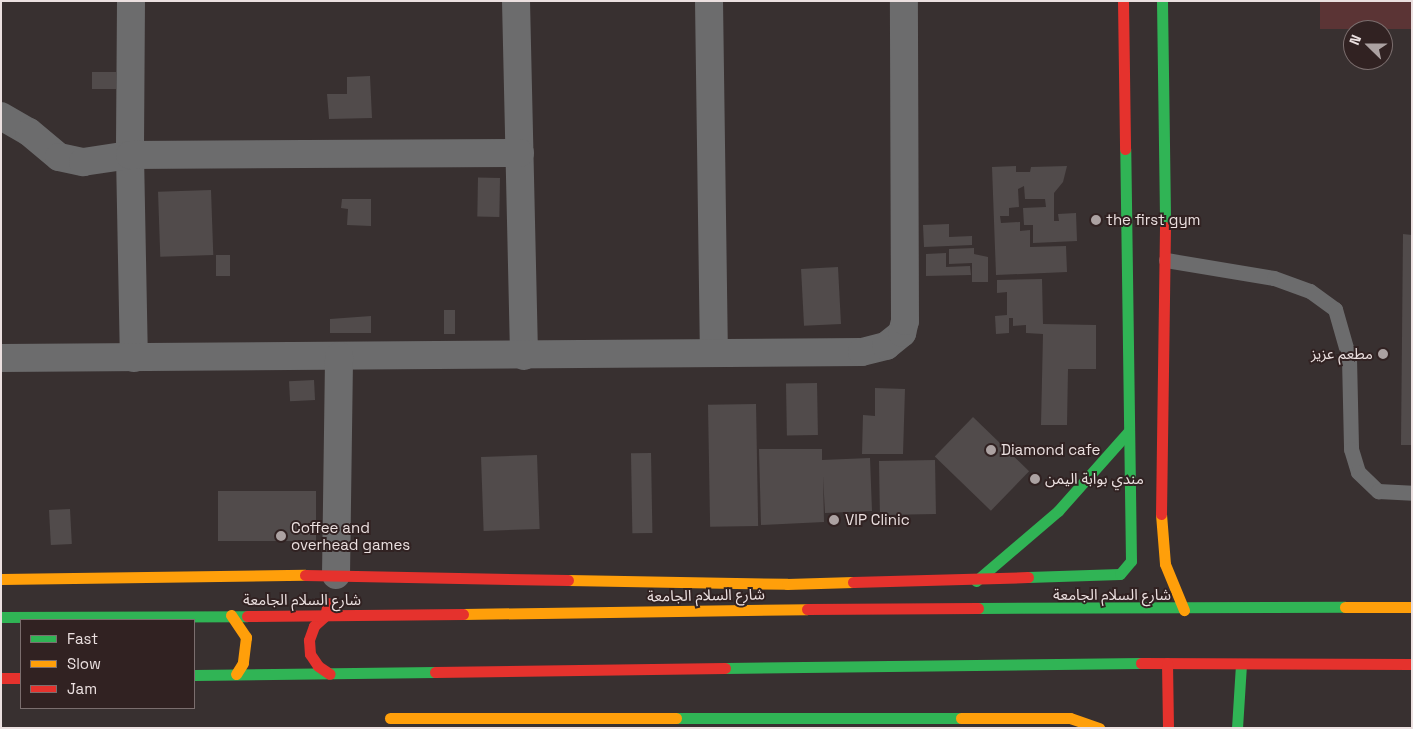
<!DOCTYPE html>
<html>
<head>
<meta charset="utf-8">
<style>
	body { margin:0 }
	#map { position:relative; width:1413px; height:729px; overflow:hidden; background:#383030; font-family:"Space Grotesk","Noto Sans Arabic",sans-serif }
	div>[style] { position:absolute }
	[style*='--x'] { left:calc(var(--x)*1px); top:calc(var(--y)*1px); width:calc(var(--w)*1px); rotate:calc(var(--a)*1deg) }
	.green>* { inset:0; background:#5b3435; transform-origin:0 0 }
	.building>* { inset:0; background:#514b4b; transform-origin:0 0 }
	.lane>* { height:15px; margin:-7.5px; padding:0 7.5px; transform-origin:7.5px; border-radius:7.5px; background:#6c6c6d }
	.street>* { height:28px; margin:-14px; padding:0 14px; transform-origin:14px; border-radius:14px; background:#6c6c6d }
	.fast>* { height:11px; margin:-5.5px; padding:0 5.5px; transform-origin:5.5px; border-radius:5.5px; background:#30b455 }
	.slow>* { height:11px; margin:-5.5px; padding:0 5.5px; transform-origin:5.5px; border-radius:5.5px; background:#ff9f0a }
	.jam>* { height:11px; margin:-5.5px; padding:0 5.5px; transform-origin:5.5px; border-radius:5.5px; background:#e5322d }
	.dots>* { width:14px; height:14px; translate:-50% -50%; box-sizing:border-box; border:2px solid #312222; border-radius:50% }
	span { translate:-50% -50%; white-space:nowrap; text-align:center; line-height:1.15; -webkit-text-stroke:4px #312222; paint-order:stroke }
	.poi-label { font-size:15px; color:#ebe0e0 }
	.left { translate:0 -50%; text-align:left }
	.right { translate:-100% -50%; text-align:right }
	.street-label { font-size:15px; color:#ebe0e0 }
	.frame { position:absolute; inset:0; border:2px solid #ebe0e0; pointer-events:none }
	.legend { position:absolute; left:20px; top:619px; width:175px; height:90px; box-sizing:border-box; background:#312222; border:1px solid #7b6e6e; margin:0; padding:6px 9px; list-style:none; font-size:15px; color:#ebe0e0 }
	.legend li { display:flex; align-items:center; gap:10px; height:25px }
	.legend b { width:25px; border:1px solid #7b6e6e }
	.north { position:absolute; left:1343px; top:20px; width:50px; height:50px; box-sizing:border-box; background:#312222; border:1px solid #7b6e6e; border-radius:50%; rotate:292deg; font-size:14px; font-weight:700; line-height:20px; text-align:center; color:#ebe0e0 }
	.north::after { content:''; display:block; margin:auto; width:18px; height:22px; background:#aca2a2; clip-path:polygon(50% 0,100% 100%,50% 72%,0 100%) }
</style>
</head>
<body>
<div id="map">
	<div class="green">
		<i style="left:1320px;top:1px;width:92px;height:28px"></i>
	</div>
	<div class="building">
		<i style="left:116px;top:72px;width:17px;height:24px;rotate:90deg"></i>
		<i style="clip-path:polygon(370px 76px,372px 118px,329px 119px,327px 94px,347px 94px,347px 77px)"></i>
		<i style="clip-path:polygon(1016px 166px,1016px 172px,1030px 172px,1031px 167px,1067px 166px,1063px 182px,1054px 193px,1054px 221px,1059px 221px,1058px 214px,1076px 213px,1077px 241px,1033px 243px,1033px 225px,1024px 225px,1023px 208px,1046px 207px,1045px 199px,1025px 199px,1024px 186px,1018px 189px,1019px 207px,1009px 208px,1009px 216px,1000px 216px,1001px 223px,1020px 222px,1020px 231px,1030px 230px,1030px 247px,1066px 246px,1067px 272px,996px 275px,992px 167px)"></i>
		<i style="left:500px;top:178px;width:39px;height:22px;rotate:91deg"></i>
		<i style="left:211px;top:190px;width:65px;height:53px;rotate:88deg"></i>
		<i style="clip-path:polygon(342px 199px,371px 199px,371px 226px,347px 225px,348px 209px,341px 208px)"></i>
		<i style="clip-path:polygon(949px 224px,949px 237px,972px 236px,972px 245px,924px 247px,923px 225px)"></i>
		<i style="clip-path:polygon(1403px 234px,1412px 235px,1412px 445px,1401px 445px)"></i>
		<i style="clip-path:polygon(974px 248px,974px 254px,988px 257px,988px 282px,972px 282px,972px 263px,949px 264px,949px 249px)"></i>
		<i style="clip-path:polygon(946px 253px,946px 267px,970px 266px,971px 275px,926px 276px,926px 254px)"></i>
		<i style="left:230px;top:255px;width:21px;height:14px;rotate:90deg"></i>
		<i style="left:838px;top:267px;width:57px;height:37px;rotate:87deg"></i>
		<i style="clip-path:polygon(1042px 279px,1043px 324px,1096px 325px,1096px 369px,1068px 369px,1067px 425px,1041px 425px,1043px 334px,1026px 333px,1026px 325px,1013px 326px,1013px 318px,1009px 318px,1009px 333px,996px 334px,995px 316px,1007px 315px,1007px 292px,997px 293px,997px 280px)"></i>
		<i style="left:444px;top:310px;width:11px;height:24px"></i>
		<i style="clip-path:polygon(371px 316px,371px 333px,330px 333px,330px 319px)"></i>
		<i style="left:314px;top:380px;width:20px;height:25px;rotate:87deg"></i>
		<i style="left:817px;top:383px;width:52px;height:31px;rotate:89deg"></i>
		<i style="clip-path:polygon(875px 388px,905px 389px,903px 454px,862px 454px,863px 415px,875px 416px)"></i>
		<i style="left:756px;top:404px;width:122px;height:48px;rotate:89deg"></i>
		<i style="left:973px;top:417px;width:78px;height:55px;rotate:44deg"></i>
		<i style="clip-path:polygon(759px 449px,822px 449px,822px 460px,870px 458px,872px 511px,825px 513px,823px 476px,824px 522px,761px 525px)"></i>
		<i style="left:651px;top:453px;width:80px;height:20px;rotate:89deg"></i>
		<i style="left:537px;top:455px;width:74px;height:56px;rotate:88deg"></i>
		<i style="left:935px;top:460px;width:54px;height:56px;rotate:89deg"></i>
		<i style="left:218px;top:491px;width:98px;height:50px"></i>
		<i style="left:70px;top:509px;width:35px;height:21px;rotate:87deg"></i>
	</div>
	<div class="lane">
		<i style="--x:1166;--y:260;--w:109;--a:9.5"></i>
		<i style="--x:1274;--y:278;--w:38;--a:20"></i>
		<i style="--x:1310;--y:291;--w:31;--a:36"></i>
		<i style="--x:1335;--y:309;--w:51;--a:74.1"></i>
		<i style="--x:1349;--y:358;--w:91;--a:88.7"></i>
		<i style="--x:1351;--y:449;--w:24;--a:73"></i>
		<i style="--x:1358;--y:472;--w:28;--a:44"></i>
		<i style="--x:1378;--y:491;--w:34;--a:3"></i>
	</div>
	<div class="street">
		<i style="--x:131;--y:1;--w:154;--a:90.4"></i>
		<i style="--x:130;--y:155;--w:203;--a:88.9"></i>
		<i style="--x:516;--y:1;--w:355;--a:88.7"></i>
		<i style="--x:709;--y:1;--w:352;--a:89.2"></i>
		<i style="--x:1;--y:116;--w:32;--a:30"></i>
		<i style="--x:29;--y:132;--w:39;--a:40"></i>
		<i style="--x:59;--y:157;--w:25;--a:12"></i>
		<i style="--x:83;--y:162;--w:48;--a:-8.5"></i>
		<i style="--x:130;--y:155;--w:390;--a:-0.3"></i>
		<i style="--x:1;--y:358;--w:861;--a:-0.4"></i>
		<i style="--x:862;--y:352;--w:25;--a:-14"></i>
		<i style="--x:886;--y:346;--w:21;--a:-39"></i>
		<i style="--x:902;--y:333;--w:12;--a:-76"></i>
		<i style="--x:905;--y:321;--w:320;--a:-90.2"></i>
		<i style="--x:336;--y:575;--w:219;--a:-89.2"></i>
	</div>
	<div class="fast">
		<i style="--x:1162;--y:1;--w:226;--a:89.2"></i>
		<i style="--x:1028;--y:577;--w:92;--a:-1.9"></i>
		<i style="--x:1120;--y:574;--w:17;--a:-50"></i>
		<i style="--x:1131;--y:561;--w:412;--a:-90.8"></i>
		<i style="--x:976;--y:581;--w:108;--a:-40.5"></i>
		<i style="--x:1058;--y:511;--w:107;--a:-48.4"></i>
		<i style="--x:978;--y:608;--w:367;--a:-0.2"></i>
		<i style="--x:1;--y:617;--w:246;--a:-0.2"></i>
		<i style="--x:725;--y:668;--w:416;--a:-0.7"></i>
		<i style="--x:194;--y:675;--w:241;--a:-0.7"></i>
		<i style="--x:676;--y:718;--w:285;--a:0"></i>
		<i style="--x:1237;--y:728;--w:64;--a:-86.4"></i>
	</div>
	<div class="slow">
		<i style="--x:1161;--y:514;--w:50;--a:85.4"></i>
		<i style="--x:1165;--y:564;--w:50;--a:67.6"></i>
		<i style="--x:1;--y:579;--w:304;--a:-0.8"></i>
		<i style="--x:568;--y:580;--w:219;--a:1"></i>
		<i style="--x:787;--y:584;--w:66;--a:-1.7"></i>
		<i style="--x:1345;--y:607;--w:67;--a:0"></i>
		<i style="--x:463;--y:614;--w:344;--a:-0.8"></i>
		<i style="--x:231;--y:615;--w:27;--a:56"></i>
		<i style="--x:246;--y:637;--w:26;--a:97"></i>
		<i style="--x:243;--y:663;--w:13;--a:122"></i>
		<i style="--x:390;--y:718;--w:286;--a:0"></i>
		<i style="--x:961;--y:718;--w:109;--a:0"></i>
		<i style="--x:1070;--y:718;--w:31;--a:19"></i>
	</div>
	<div class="jam">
		<i style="--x:1123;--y:1;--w:148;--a:89.2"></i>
		<i style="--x:1161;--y:514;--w:287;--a:-89.2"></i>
		<i style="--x:305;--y:575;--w:263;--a:1.1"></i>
		<i style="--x:853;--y:582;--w:175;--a:-1.6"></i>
		<i style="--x:328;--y:603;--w:13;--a:103"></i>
		<i style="--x:325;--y:616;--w:15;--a:138"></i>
		<i style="--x:314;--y:626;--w:15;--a:110"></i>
		<i style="--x:309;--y:640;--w:14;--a:86"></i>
		<i style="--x:310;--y:654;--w:14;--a:56"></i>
		<i style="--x:318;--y:666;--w:14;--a:34"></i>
		<i style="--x:807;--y:609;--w:171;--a:-0.3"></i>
		<i style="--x:247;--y:616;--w:216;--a:-0.5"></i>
		<i style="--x:1141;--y:663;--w:271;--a:0.2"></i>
		<i style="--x:1167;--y:663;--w:65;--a:89.1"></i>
		<i style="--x:435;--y:672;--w:290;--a:-0.8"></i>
		<i style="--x:1;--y:678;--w:20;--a:0"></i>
	</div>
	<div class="dots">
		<i style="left:1096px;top:220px;background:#aca2a2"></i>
		<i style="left:1383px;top:354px;background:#aca2a2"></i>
		<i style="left:991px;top:450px;background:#aca2a2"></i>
		<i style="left:1035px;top:479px;background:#aca2a2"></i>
		<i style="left:834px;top:520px;background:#aca2a2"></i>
		<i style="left:281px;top:536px;background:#aca2a2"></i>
	</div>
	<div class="poi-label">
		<span class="left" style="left:1106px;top:220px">the first gym</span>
		<span class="right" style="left:1373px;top:354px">مطعم عزيز</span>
		<span class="left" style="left:1001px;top:450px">Diamond cafe</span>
		<span class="left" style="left:1045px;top:479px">مندي بوابة اليمن</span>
		<span class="left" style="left:845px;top:520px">VIP Clinic</span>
		<span class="left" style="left:291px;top:536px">Coffee and<br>overhead games</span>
	</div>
	<div class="street-label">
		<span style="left:706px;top:595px;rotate:-1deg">شارع السلام الجامعة</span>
		<span style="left:1112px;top:595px">شارع السلام الجامعة</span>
		<span style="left:302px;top:600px">شارع السلام الجامعة</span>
	</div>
	<div class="frame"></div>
	<ul class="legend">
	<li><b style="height:6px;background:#30b455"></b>Fast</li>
	<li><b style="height:6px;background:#ff9f0a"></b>Slow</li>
	<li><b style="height:6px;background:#e5322d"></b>Jam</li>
	</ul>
	<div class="north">N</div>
</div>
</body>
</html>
